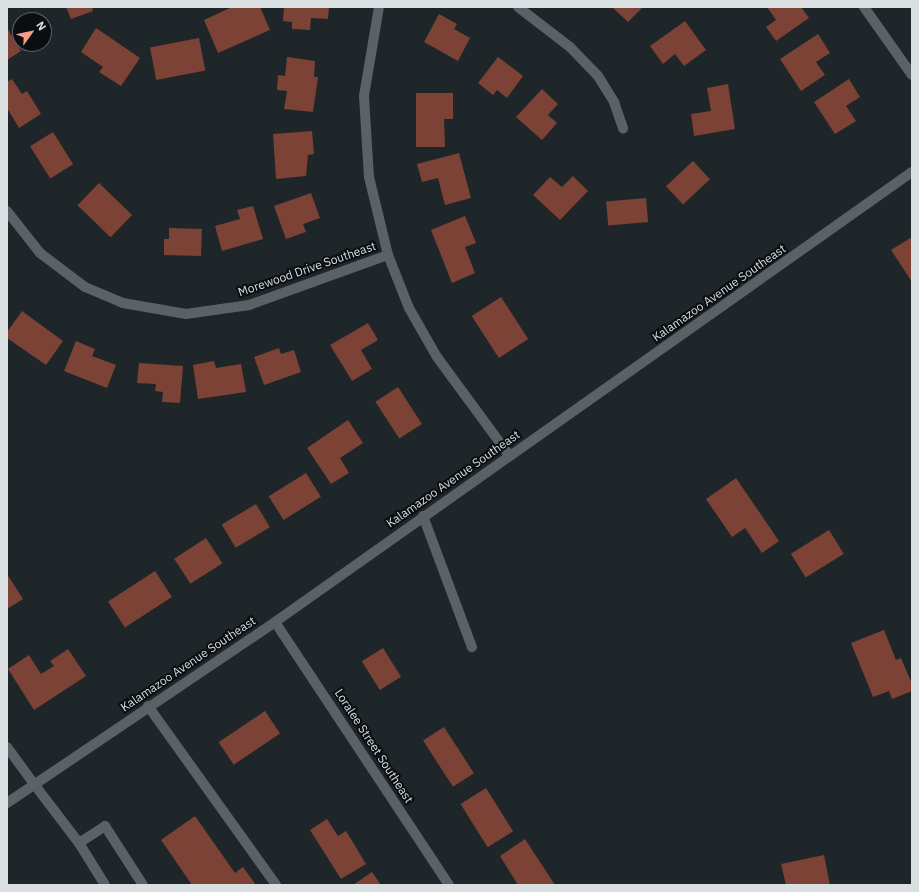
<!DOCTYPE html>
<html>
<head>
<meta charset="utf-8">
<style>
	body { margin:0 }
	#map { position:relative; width:919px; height:892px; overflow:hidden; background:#1e262a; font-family:"IBM Plex Sans",sans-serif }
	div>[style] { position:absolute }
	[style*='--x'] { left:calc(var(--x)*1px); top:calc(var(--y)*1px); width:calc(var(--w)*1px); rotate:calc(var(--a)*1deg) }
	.building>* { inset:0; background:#7b4235; transform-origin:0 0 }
	.lane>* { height:10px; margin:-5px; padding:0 5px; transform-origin:5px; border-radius:5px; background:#5a6267 }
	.street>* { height:10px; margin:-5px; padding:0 5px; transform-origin:5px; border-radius:5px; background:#5a6267 }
	.secondary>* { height:10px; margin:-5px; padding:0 5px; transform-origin:5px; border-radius:5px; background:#5a6267 }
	span { translate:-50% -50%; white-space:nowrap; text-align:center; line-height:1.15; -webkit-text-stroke:4px #0b0e10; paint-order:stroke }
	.street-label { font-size:12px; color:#dadfe2 }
	.frame { position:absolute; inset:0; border:8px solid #dadfe2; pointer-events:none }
	.north { position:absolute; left:12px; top:12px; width:40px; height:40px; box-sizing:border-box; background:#0b0e10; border:1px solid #5e6264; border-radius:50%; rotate:57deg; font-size:11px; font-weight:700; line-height:16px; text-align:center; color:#dadfe2 }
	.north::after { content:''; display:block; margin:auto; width:14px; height:18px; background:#f49e8a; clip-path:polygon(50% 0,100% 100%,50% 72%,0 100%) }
</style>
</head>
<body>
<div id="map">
	<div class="building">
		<i style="clip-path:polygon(66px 7px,92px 7px,93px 11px,71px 19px)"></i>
		<i style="clip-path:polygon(232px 7px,260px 7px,270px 30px,218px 53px,204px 20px)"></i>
		<i style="clip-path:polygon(284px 7px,329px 7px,328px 19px,311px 18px,310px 30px,292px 29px,292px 22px,283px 21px)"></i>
		<i style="clip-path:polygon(612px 7px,643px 7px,628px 22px)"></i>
		<i style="clip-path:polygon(767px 7px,801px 7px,809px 18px,776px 41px,766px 27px,776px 20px)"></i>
		<i style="clip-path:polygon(439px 14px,457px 24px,454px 29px,470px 38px,458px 61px,424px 42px)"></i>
		<i style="clip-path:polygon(685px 21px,706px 50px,684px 66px,675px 54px,663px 64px,650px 46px)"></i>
		<i style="clip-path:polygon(7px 28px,21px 51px,7px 60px)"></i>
		<i style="clip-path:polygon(96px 28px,140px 58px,121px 86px,99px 72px,103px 67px,81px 52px)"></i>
		<i style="clip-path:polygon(818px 34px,830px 53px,816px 62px,825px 75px,801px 91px,780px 59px)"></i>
		<i style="left:199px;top:38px;width:33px;height:50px;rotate:79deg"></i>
		<i style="clip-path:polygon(287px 57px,315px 61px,314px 77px,318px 77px,313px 112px,284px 109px,287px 91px,277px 90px,278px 75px,285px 76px)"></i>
		<i style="clip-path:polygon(498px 57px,523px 76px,507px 98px,497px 90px,493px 95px,478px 83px)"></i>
		<i style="clip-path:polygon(12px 79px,22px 94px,27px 91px,41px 114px,19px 128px,7px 108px,7px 82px)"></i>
		<i style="clip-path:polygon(849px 79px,860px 97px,846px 106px,856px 121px,835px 134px,814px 102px)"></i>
		<i style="clip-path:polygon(728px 84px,735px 129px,694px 136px,691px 114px,711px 111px,707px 88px)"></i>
		<i style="clip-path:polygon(542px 89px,558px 104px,548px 115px,557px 123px,542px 140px,516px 117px)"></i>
		<i style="clip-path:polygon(416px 93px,453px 93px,453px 119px,444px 119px,445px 147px,416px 147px)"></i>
		<i style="clip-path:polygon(312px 131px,314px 154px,308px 155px,306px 176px,276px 179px,273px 134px)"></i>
		<i style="left:53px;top:132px;width:38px;height:27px;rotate:58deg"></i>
		<i style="clip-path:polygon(459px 153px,471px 198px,445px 205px,438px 178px,422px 182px,417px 164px)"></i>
		<i style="left:693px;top:161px;width:25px;height:37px;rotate:47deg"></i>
		<i style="clip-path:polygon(573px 176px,588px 191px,560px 220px,533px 195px,550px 177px,562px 187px)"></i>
		<i style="left:99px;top:183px;width:46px;height:31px;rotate:44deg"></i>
		<i style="clip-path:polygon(311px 193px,320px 218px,303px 224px,306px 232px,286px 239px,274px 206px)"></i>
		<i style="left:646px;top:198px;width:24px;height:40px;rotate:85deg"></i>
		<i style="clip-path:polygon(253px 206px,263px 239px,222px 251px,215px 226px,240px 219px,237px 210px)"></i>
		<i style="clip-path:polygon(465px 216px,476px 243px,465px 247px,475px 273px,452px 283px,431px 230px)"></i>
		<i style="clip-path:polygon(169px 228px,202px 229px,201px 256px,164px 255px,164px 239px,169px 239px)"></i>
		<i style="clip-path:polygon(912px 237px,912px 282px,891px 250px)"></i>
		<i style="left:501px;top:297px;width:50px;height:35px;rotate:57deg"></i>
		<i style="clip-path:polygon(22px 311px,63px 341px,46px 365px,7px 338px,7px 332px)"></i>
		<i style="clip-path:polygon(368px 323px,378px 340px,361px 350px,372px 369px,352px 381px,330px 345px)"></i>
		<i style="clip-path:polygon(76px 341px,95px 349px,92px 356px,116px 365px,107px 388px,64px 371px)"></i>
		<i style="clip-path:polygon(279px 348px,281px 354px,294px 350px,301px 372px,264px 385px,254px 357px)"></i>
		<i style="clip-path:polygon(214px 361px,216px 368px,241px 364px,246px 392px,198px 399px,193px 365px)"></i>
		<i style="clip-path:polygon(139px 363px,183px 366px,180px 403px,162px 402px,163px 392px,155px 391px,156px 384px,137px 383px)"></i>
		<i style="left:398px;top:387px;width:44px;height:27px;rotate:57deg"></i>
		<i style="clip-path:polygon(348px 420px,363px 443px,340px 458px,349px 473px,331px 484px,307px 448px)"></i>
		<i style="left:306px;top:473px;width:28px;height:44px;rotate:58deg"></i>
		<i style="clip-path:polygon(736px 478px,779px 541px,762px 553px,745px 528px,732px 537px,706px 499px)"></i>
		<i style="left:256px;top:504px;width:27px;height:40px;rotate:59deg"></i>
		<i style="left:829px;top:530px;width:28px;height:45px;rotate:58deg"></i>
		<i style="left:206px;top:538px;width:30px;height:38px;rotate:57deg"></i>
		<i style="left:155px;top:571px;width:31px;height:56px;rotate:57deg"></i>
		<i style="clip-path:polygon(7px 574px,23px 599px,7px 609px)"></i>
		<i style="clip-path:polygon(884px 630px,896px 660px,901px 658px,912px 684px,912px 691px,892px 699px,889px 691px,873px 697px,851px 643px)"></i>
		<i style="left:383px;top:648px;width:34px;height:25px;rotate:58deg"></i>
		<i style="clip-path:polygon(68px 649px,86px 676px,34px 710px,8px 669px,29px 655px,41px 674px,54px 666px,50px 661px)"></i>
		<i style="left:265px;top:711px;width:27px;height:56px;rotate:56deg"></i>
		<i style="left:444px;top:727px;width:55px;height:25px;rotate:57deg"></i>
		<i style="left:486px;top:788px;width:51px;height:30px;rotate:58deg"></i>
		<i style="clip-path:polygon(195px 816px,235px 873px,243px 867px,256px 885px,192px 885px,161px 840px)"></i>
		<i style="clip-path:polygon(327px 819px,338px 836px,346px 831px,366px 864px,341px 879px,310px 830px)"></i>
		<i style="clip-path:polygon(525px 839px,555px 885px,518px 885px,500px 856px)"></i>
		<i style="clip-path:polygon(824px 855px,830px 885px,786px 885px,781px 864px)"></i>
		<i style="clip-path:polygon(372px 872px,381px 885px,353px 885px)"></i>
	</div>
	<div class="lane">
		<i style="--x:423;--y:516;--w:140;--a:69.5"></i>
		<i style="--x:148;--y:706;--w:220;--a:54.4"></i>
		<i style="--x:34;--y:784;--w:74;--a:52.7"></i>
		<i style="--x:79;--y:843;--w:31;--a:-33"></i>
		<i style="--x:105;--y:826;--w:70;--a:57.2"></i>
		<i style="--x:79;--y:843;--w:49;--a:58.2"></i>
	</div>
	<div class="street">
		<i style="--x:379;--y:7;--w:90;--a:99.6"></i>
		<i style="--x:364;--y:96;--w:81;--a:86.5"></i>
		<i style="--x:369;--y:177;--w:80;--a:76.3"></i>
		<i style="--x:388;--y:255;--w:57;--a:68.4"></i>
		<i style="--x:409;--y:308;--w:56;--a:60.3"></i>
		<i style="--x:437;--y:357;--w:122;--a:53.7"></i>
		<i style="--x:518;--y:7;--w:66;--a:37.6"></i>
		<i style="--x:570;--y:47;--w:40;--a:46"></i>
		<i style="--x:598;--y:76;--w:31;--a:58"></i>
		<i style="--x:614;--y:102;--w:28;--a:71"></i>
		<i style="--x:864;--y:7;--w:83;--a:54.8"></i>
		<i style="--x:7;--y:211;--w:53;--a:51.8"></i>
		<i style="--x:40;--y:253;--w:56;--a:37.1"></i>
		<i style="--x:85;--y:287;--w:41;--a:22.8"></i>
		<i style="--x:123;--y:303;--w:64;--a:9.9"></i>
		<i style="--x:186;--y:314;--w:64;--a:-8.1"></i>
		<i style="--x:249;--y:305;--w:148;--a:-19.8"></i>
		<i style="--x:275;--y:622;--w:315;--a:56.5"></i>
		<i style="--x:7;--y:747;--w:46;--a:53.9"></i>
	</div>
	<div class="secondary">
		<i style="--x:7;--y:803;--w:323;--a:-34"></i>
		<i style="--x:275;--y:622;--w:780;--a:-35.24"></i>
	</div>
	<div class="street-label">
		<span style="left:307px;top:269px;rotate:-19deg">Morewood Drive Southeast</span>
		<span style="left:719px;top:293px;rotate:-35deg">Kalamazoo Avenue Southeast</span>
		<span style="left:453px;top:479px;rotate:-35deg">Kalamazoo Avenue Southeast</span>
		<span style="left:188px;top:664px;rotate:-34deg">Kalamazoo Avenue Southeast</span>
		<span style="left:374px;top:746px;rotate:57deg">Loralee Street Southeast</span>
	</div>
	<div class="frame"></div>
	<div class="north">N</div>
</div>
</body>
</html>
